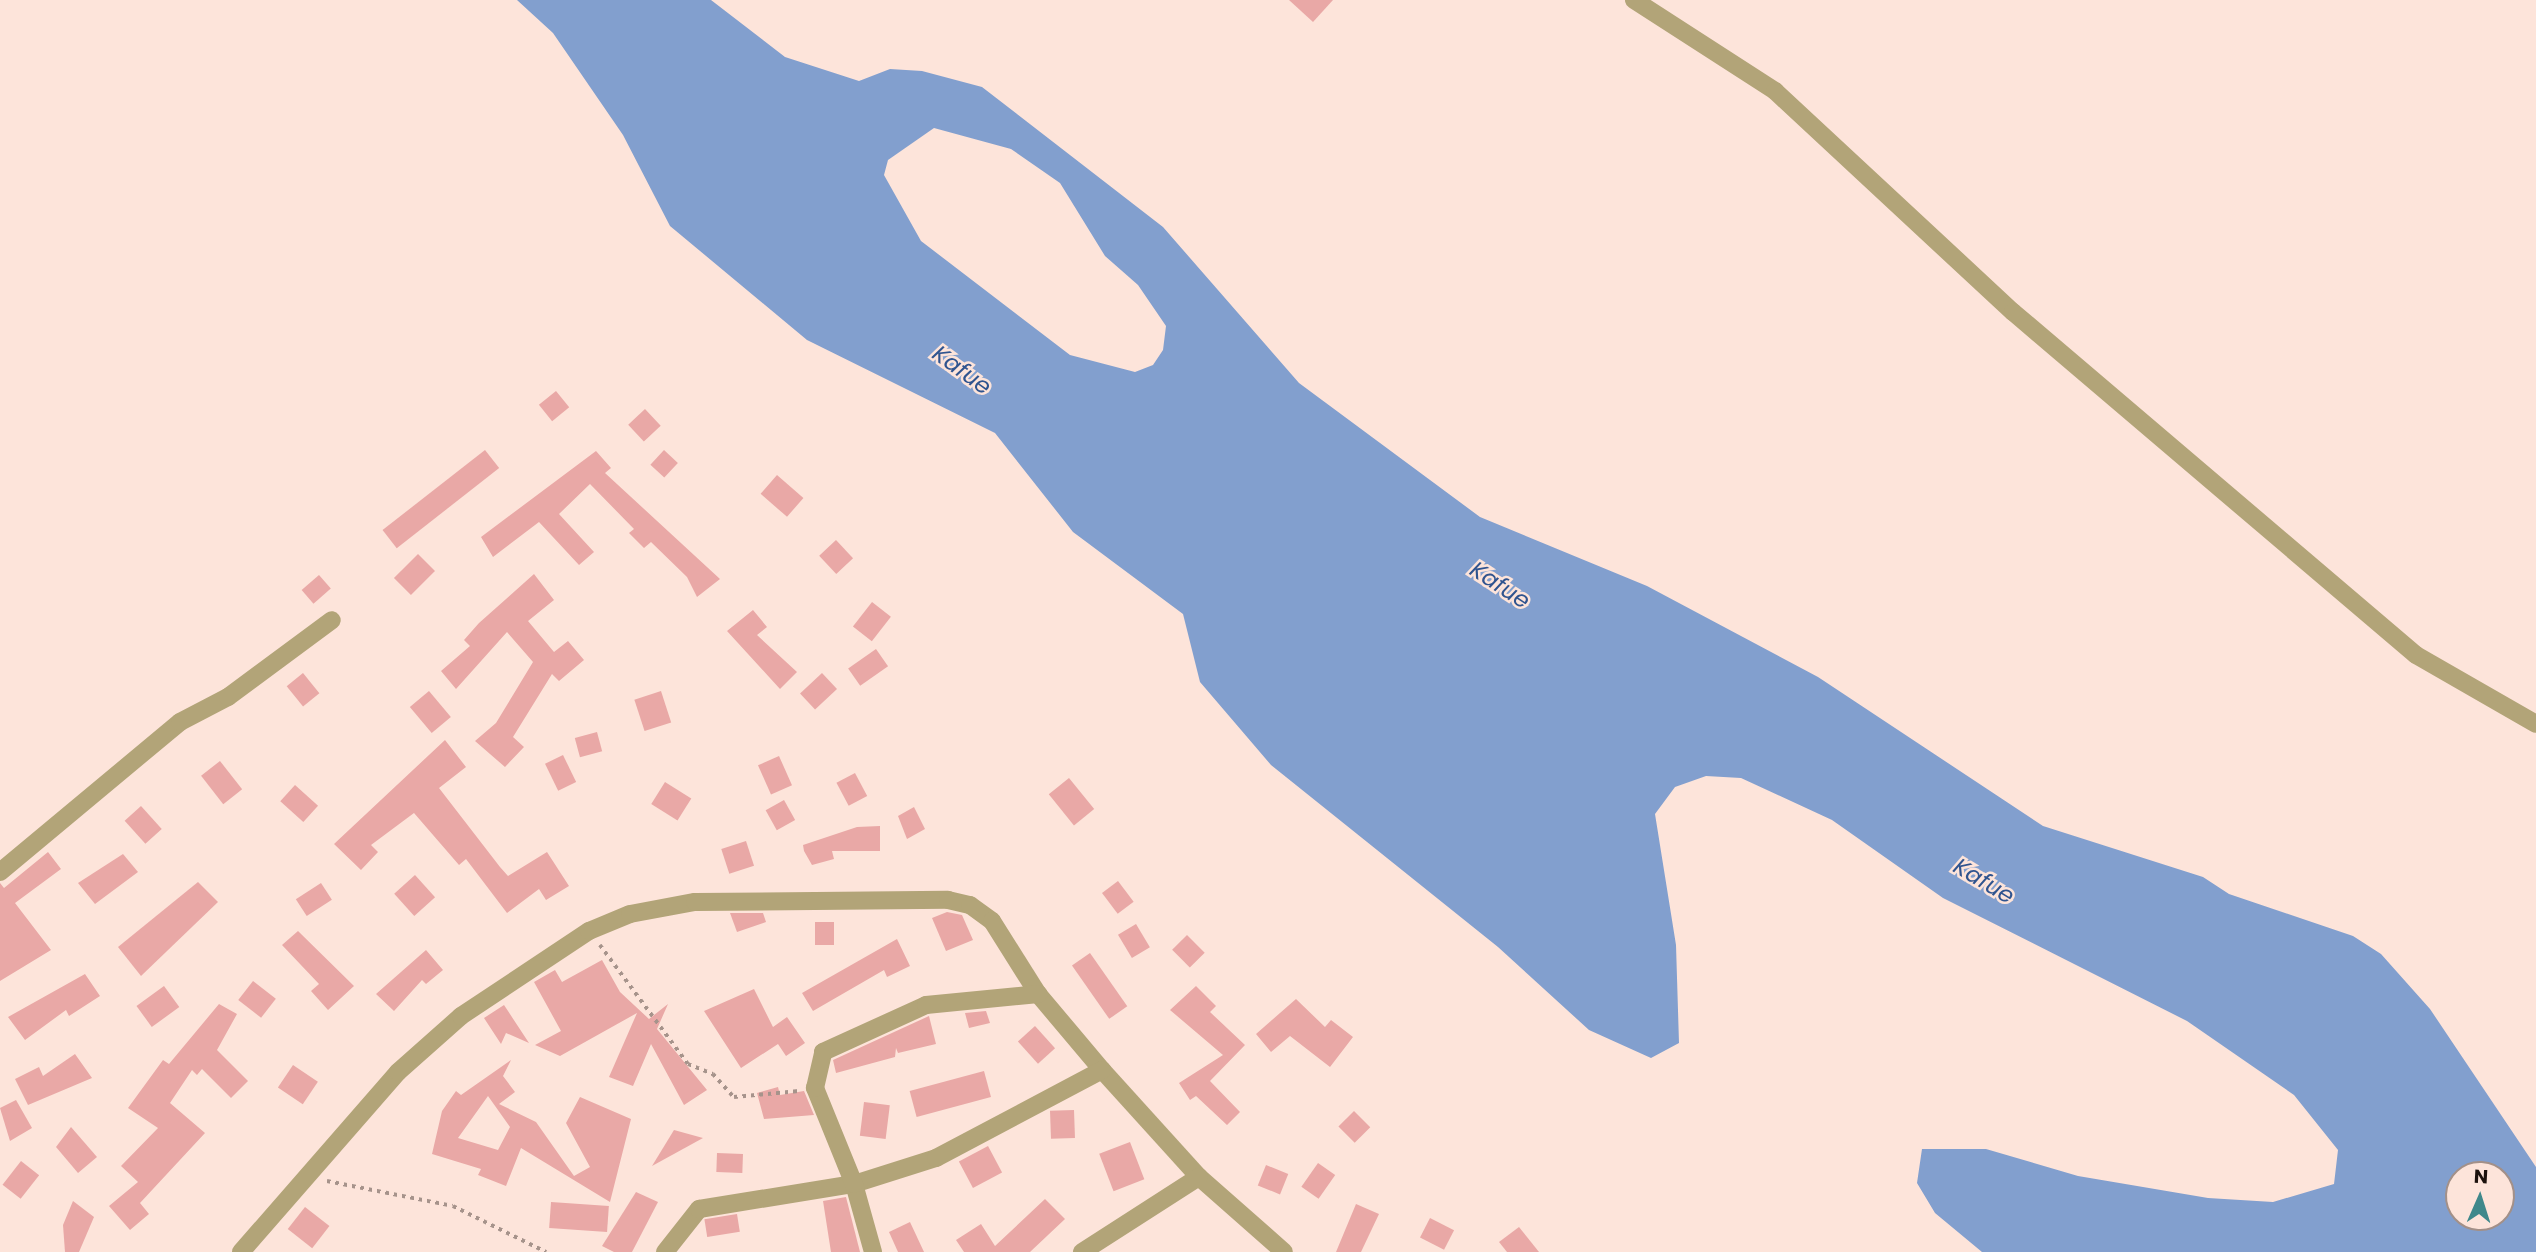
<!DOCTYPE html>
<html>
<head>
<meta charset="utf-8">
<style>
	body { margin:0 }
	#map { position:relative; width:2536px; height:1252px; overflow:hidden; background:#fde4da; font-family:Poppins,sans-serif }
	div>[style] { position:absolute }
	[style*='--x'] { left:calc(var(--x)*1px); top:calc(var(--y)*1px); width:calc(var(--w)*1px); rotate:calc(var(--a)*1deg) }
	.water>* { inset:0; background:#829fce }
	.building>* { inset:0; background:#e9a8a6; transform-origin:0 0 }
	.path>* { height:3.5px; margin-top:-1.75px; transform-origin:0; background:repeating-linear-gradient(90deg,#a6938b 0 3.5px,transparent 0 8.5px) }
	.minor>* { height:18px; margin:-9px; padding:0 9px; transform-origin:9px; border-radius:9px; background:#b2a478 }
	span { translate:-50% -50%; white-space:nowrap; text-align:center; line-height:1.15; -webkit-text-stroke:5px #fde4da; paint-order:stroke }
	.water-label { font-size:23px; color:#30548f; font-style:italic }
	.north { position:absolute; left:2445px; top:1161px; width:70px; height:70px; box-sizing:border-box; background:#fde4da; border:2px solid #a39088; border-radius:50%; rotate:3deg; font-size:19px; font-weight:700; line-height:28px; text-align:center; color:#1c110d }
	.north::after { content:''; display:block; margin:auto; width:24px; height:32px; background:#3f888b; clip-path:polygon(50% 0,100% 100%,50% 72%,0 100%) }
</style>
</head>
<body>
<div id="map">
	<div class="water">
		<i style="clip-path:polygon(evenodd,517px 0,711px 0,785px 57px,859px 81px,890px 69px,922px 71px,982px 87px,1163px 227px,1299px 383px,1480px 517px,1647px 586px,1818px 677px,2043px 826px,2203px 877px,2229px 894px,2353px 936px,2381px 954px,2430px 1009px,2536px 1167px,2536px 1252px,1982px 1252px,1935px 1213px,1917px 1183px,1922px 1149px,1986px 1149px,2078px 1176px,2208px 1198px,2273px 1202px,2334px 1184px,2338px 1150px,2294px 1095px,2187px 1021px,1943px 898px,1832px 820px,1741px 778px,1706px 776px,1675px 787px,1655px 814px,1676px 945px,1679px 1043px,1651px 1058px,1589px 1030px,1498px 947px,1271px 765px,1200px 682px,1183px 614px,1073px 532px,995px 433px,807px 340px,670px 226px,623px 135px,553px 33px,517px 0,934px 128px,1011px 149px,1060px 183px,1105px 256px,1138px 285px,1166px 326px,1163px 350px,1153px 365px,1135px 372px,1070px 355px,921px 241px,884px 175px,888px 160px,934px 128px,517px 0,2459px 1175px,2501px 1175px,2501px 1217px,2459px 1217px,2459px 1175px)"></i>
	</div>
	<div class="building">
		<i style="clip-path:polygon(1289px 0,1333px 0,1313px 22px)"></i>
		<i style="left:556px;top:391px;width:21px;height:22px;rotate:51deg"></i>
		<i style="left:645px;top:409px;width:23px;height:23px;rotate:47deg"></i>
		<i style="left:485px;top:450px;width:23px;height:130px;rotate:52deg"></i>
		<i style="left:664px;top:450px;width:19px;height:20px;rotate:43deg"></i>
		<i style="clip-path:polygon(596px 451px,611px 468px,605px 473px,720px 579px,697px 597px,687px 577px,651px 542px,644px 548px,629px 533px,634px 529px,590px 484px,559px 514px,594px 552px,579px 565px,539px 522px,493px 557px,481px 537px)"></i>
		<i style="left:777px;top:475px;width:35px;height:25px;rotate:41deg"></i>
		<i style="left:836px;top:540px;width:25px;height:23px;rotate:47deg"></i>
		<i style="left:418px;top:554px;width:24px;height:34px;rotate:45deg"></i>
		<i style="clip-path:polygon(534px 574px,554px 600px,528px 621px,554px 652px,568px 641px,584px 660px,559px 681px,552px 674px,513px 737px,524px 747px,505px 767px,475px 741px,496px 723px,533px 662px,507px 632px,456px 689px,441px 671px,470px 646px,464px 640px,479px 623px)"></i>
		<i style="left:319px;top:575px;width:18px;height:23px;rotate:49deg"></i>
		<i style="left:872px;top:602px;width:24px;height:31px;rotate:38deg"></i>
		<i style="clip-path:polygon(753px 610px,767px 627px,757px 635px,797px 672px,780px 689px,727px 631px)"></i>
		<i style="left:876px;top:649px;width:21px;height:34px;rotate:55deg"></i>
		<i style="left:303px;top:673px;width:26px;height:21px;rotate:51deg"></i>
		<i style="left:822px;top:673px;width:22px;height:30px;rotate:47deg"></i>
		<i style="left:429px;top:691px;width:34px;height:25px;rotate:50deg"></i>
		<i style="left:661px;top:691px;width:33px;height:28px;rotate:72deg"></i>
		<i style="left:597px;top:732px;width:20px;height:23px;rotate:75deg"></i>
		<i style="clip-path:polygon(445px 740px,466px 767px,439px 788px,500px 867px,508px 876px,547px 852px,569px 886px,546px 900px,539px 889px,507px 913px,466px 859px,459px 865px,414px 813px,371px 845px,378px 852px,361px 870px,334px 844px)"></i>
		<i style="left:563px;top:755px;width:30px;height:20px;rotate:64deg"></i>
		<i style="left:779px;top:756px;width:32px;height:23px;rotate:66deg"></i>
		<i style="left:220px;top:761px;width:36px;height:24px;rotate:52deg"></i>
		<i style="left:855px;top:773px;width:26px;height:21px;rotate:62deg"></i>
		<i style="left:1069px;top:778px;width:40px;height:26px;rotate:51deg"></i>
		<i style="left:665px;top:782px;width:31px;height:26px;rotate:32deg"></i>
		<i style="left:295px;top:785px;width:31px;height:22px;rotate:42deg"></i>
		<i style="left:784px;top:800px;width:23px;height:21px;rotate:61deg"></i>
		<i style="left:141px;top:806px;width:31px;height:22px;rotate:48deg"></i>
		<i style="clip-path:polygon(914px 807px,925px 829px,907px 839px,898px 816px)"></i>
		<i style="clip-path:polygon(880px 826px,880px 851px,832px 851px,834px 859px,812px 865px,804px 851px,803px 845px,857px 827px)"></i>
		<i style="left:746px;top:841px;width:26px;height:26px;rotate:72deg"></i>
		<i style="clip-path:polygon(48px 852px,61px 869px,15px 903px,51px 950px,0 981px,0 883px,4px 888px)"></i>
		<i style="clip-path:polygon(123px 854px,138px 872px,95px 904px,78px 883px)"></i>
		<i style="left:415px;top:875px;width:30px;height:28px;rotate:48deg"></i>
		<i style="left:1118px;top:881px;width:26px;height:20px;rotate:53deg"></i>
		<i style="clip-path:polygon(198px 882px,218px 902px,141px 976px,118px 947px)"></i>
		<i style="left:321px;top:883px;width:20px;height:30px;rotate:57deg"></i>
		<i style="clip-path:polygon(947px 912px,962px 915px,973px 940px,946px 951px,932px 918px)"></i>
		<i style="clip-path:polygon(730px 913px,763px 913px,766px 922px,737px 932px)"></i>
		<i style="left:815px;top:922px;width:19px;height:23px"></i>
		<i style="left:1136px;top:924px;width:27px;height:21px;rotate:59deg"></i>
		<i style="clip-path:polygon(298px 931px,354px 986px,328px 1010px,311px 991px,319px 984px,282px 945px)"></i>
		<i style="left:1187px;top:935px;width:25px;height:21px;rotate:45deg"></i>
		<i style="clip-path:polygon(897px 939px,910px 966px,887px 977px,884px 970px,813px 1011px,802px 993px)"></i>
		<i style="clip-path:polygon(426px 950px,443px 970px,426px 984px,422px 980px,394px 1011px,376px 994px)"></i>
		<i style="left:1090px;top:953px;width:65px;height:22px;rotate:55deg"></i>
		<i style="clip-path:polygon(602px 960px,620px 992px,649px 1019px,668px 1004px,657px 1029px,707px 1090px,684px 1105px,651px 1044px,633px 1086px,609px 1077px,637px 1013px,560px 1056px,535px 1045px,561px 1031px,534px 982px,555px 970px,562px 982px)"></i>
		<i style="clip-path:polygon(85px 974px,100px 996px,69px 1016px,66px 1010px,25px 1040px,8px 1017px)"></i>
		<i style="left:253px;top:981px;width:29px;height:24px;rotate:38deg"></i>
		<i style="left:164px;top:986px;width:26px;height:34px;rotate:54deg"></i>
		<i style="clip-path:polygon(1196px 986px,1216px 1006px,1210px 1012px,1245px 1045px,1210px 1081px,1240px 1112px,1227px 1125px,1196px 1096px,1190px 1100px,1179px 1083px,1223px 1055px,1170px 1010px)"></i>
		<i style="clip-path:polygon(754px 989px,773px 1027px,787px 1017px,805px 1043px,786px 1056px,778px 1044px,741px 1068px,704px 1011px)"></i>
		<i style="clip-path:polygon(1296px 999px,1325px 1027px,1331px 1020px,1353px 1037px,1330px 1067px,1290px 1036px,1271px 1052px,1256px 1034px)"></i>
		<i style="clip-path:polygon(219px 1004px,237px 1014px,217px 1050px,248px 1081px,231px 1098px,202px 1069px,197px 1075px,192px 1070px,170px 1103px,205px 1133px,140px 1203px,149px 1214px,130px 1230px,109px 1206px,138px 1182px,121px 1166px,158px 1128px,128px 1108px,163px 1060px,169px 1064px)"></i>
		<i style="clip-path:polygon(504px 1005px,529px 1043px,506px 1033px,501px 1044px,484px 1018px)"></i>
		<i style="clip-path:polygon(986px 1011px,990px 1023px,969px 1028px,965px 1013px)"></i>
		<i style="clip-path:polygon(929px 1016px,936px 1044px,898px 1053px,896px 1048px,895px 1057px,836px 1073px,833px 1060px)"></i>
		<i style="left:1035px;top:1026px;width:30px;height:23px;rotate:48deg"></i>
		<i style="clip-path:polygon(75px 1054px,92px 1078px,28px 1105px,15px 1079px,39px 1067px,43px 1076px)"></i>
		<i style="clip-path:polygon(evenodd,511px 1060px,503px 1076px,515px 1092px,499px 1104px,536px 1122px,574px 1176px,590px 1167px,566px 1123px,580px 1097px,631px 1119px,610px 1202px,521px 1148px,506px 1186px,478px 1175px,481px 1169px,432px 1154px,442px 1111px,456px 1091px,461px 1095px,511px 1060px,488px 1096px,510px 1127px,498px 1150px,458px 1138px,488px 1096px)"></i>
		<i style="left:293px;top:1065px;width:30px;height:27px;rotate:34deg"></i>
		<i style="left:984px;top:1071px;width:27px;height:77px;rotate:75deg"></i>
		<i style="clip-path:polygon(778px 1087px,780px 1095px,804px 1091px,814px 1115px,764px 1119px,757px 1093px)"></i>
		<i style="clip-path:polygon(16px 1100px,32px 1128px,10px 1141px,0 1108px)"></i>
		<i style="left:864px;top:1102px;width:26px;height:34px;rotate:7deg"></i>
		<i style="left:1074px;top:1110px;width:28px;height:24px;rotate:88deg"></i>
		<i style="left:1354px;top:1111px;width:23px;height:22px;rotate:45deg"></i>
		<i style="clip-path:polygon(71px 1127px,97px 1157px,78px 1173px,56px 1147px)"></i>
		<i style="clip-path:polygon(674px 1130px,703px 1138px,652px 1166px)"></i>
		<i style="left:1130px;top:1142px;width:40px;height:33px;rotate:69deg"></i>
		<i style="left:988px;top:1146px;width:30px;height:33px;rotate:62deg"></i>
		<i style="left:717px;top:1153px;width:26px;height:19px;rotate:2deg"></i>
		<i style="left:21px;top:1161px;width:23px;height:30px;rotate:38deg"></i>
		<i style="left:1318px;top:1163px;width:21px;height:29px;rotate:35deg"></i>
		<i style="left:1266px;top:1165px;width:24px;height:22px;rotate:22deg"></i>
		<i style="clip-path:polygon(636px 1192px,658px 1202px,632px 1252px,614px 1252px,602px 1246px)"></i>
		<i style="clip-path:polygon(846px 1197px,860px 1252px,831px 1252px,823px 1201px)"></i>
		<i style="clip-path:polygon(1045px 1199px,1065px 1219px,1030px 1252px,964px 1252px,956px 1240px,981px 1224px,995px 1246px)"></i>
		<i style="clip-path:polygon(73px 1201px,94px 1217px,79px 1252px,65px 1252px,63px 1225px)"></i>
		<i style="left:551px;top:1202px;width:58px;height:26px;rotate:4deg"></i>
		<i style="clip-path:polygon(1356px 1204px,1379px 1214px,1361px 1252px,1336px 1252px)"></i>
		<i style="left:305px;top:1207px;width:31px;height:28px;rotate:38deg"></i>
		<i style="left:737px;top:1214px;width:18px;height:33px;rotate:81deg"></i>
		<i style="left:1430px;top:1218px;width:27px;height:22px;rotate:27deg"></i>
		<i style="clip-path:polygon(910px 1222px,924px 1252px,898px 1252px,889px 1232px)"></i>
		<i style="clip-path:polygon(1519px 1227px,1539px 1252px,1507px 1252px,1499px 1242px)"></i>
	</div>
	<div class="path">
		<i style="--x:600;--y:945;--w:148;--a:53.5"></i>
		<i style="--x:688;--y:1064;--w:27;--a:22"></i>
		<i style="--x:713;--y:1074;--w:31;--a:48"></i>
		<i style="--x:734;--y:1097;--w:65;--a:-5.3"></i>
		<i style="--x:327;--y:1181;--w:128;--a:11.2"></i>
		<i style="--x:453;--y:1206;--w:104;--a:26.3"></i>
	</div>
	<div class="minor">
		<i style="--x:1634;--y:0;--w:168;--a:32.8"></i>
		<i style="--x:1775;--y:91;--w:325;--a:42.9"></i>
		<i style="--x:2013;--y:312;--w:529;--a:40.4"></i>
		<i style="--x:2416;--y:655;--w:138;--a:29.9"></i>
		<i style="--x:0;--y:872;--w:234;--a:-39.8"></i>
		<i style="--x:180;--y:722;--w:54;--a:-27.5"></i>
		<i style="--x:228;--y:697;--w:129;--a:-36.5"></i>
		<i style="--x:241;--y:1252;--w:239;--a:-48.9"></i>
		<i style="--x:398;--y:1072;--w:84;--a:-41.6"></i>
		<i style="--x:461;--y:1016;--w:154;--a:-33.6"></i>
		<i style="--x:589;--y:931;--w:44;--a:-22.5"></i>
		<i style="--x:630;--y:914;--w:66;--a:-10.5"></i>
		<i style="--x:695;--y:902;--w:253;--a:-0.5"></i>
		<i style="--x:948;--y:900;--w:23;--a:13"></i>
		<i style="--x:970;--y:905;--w:27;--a:36"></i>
		<i style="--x:992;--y:921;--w:86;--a:57.8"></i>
		<i style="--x:1038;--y:994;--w:99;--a:49.9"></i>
		<i style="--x:1102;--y:1070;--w:144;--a:47.8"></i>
		<i style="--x:1199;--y:1177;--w:113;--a:41.4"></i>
		<i style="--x:665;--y:1252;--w:55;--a:-51.7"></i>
		<i style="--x:699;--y:1209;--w:157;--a:-9.2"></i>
		<i style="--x:854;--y:1184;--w:86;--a:-17.6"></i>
		<i style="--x:936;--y:1158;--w:188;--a:-27.9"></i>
		<i style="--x:873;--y:1252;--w:71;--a:-105.6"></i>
		<i style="--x:854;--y:1184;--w:104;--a:-112.1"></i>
		<i style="--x:815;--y:1088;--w:37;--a:-77"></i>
		<i style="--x:823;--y:1052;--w:113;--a:-24.5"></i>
		<i style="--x:926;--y:1005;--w:113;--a:-5.6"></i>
		<i style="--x:1082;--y:1252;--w:139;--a:-32.7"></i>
	</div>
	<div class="water-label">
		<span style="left:962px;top:370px;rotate:36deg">Kafue</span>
		<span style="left:1500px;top:585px;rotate:33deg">Kafue</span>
		<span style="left:1984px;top:881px;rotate:31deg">Kafue</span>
	</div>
	<div class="north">N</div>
</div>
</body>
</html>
